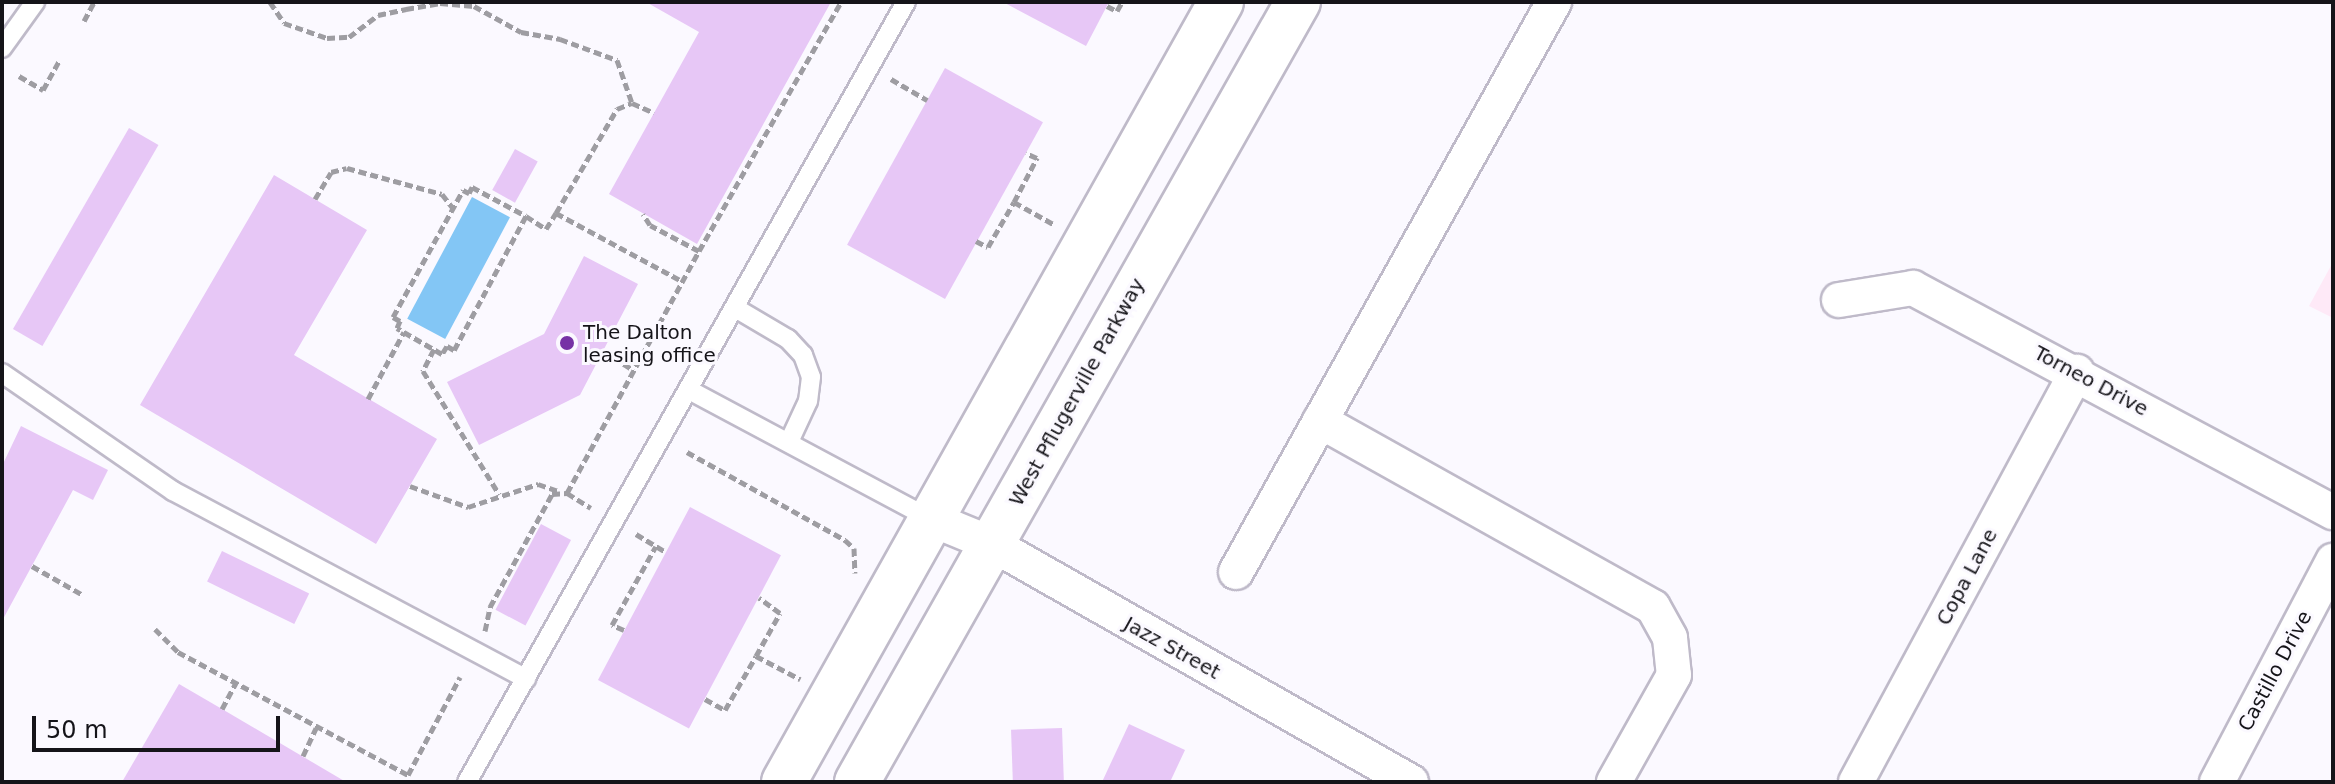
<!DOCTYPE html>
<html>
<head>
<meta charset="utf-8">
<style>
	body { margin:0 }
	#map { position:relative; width:2335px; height:784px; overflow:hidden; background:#fbf9ff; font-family:"DejaVu Sans",sans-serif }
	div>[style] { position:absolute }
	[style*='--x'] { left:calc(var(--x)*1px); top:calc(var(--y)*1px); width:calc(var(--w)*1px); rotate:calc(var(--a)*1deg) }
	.education>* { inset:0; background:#fee9f7 }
	.water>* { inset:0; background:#83c6f5; transform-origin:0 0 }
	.building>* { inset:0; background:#e7c7f6; transform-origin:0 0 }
	.path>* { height:5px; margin-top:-2.5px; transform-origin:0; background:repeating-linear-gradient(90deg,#9e9da2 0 8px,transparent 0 12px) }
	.roads { filter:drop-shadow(2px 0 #bfbac9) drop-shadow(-2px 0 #bfbac9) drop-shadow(0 2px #bfbac9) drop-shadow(0 -2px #bfbac9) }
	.service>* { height:18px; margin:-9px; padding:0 9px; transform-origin:9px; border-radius:9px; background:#fff }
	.minor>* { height:34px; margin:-17px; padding:0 17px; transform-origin:17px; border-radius:17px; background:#fff }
	.secondary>* { height:44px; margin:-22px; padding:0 22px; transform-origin:22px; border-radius:22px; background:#fff }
	.dots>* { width:22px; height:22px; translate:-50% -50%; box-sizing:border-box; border:4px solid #fbf9ff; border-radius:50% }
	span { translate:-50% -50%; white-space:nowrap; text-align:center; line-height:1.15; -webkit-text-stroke:6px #fbf9ff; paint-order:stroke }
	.poi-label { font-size:20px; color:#151419 }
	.left { translate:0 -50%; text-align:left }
	.street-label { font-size:20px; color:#151419 }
	.frame { position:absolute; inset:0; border:4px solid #151419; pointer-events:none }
	.scale { position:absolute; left:32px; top:716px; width:248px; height:36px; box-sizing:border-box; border:4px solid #151419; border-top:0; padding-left:10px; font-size:24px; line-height:28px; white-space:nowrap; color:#151419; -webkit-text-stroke:6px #fbf9ff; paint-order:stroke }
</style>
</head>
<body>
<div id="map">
	<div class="education">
		<i style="clip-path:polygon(2333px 262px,2333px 318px,2309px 306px)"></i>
	</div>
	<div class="water">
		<i style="left:472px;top:197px;width:43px;height:138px;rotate:28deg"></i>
	</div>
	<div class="building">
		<i style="clip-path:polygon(646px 2px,831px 2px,697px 244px,609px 194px,699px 32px)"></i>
		<i style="clip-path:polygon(1003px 2px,1109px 2px,1086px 46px)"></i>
		<i style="left:945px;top:68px;width:112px;height:202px;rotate:29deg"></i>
		<i style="left:129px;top:128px;width:34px;height:232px;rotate:30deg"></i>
		<i style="left:515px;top:149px;width:26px;height:47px;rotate:29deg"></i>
		<i style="clip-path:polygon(274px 175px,367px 230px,294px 355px,437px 439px,376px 544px,140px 405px)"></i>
		<i style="clip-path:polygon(584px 256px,638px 284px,580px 395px,479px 445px,447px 382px,544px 334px)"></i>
		<i style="clip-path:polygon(21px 426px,108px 470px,93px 500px,73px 490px,2px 621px,2px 466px)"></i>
		<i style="left:690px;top:507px;width:103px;height:196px;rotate:28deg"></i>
		<i style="left:541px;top:524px;width:34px;height:97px;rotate:28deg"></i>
		<i style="left:222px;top:551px;width:97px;height:34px;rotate:26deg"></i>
		<i style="clip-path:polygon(179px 684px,222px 709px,346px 782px,122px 782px)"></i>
		<i style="clip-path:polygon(1129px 724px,1185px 750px,1170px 782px,1102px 782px)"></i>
		<i style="left:1062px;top:728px;width:54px;height:51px;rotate:88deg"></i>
	</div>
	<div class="path">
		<i style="--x:270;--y:2;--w:25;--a:56"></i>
		<i style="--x:284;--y:23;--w:46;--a:19.2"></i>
		<i style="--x:327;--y:38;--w:22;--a:-3"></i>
		<i style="--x:349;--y:37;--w:36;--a:-37"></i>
		<i style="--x:378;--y:15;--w:29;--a:-12"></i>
		<i style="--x:406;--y:9;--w:35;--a:-10"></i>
		<i style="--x:440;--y:3;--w:34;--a:5"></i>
		<i style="--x:474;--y:6;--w:54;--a:29"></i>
		<i style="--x:521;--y:32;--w:40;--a:10"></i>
		<i style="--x:560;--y:39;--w:61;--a:20.2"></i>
		<i style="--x:617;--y:60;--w:46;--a:70.8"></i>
		<i style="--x:1107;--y:6;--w:11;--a:27"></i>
		<i style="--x:1117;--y:11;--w:10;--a:-61"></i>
		<i style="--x:84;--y:21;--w:21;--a:-62"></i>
		<i style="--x:19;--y:76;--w:28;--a:30"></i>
		<i style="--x:43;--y:90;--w:33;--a:-61"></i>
		<i style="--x:891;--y:79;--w:42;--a:30.3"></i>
		<i style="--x:315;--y:199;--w:31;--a:-59"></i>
		<i style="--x:331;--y:172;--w:16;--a:-14"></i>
		<i style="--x:347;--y:168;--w:98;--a:15.3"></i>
		<i style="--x:442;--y:194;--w:18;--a:52"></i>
		<i style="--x:1014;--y:202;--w:50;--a:-62.4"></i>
		<i style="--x:1037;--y:158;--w:12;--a:-156"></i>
		<i style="--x:556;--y:213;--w:121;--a:-59.6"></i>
		<i style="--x:617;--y:109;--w:16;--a:-22"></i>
		<i style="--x:632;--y:103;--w:24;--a:24"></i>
		<i style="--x:526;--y:216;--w:152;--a:118.2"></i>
		<i style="--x:454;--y:350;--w:8;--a:-150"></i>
		<i style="--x:447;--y:346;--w:9;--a:122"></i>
		<i style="--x:442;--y:354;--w:52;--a:-150"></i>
		<i style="--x:397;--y:328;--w:8;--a:-67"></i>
		<i style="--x:400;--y:321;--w:8;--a:-150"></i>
		<i style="--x:393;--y:317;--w:145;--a:-61.1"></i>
		<i style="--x:463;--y:190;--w:7;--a:27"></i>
		<i style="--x:469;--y:193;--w:7;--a:-63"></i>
		<i style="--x:472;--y:187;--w:61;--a:28.2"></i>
		<i style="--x:526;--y:216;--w:24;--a:33"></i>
		<i style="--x:546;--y:229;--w:19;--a:-58"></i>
		<i style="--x:556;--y:213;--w:143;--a:28.4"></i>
		<i style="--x:976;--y:241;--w:13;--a:27"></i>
		<i style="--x:988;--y:247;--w:52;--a:-60"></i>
		<i style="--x:1014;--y:202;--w:47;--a:29.3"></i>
		<i style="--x:699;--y:251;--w:287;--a:-60.3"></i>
		<i style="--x:434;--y:349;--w:25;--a:117"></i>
		<i style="--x:423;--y:371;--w:145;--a:58.3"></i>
		<i style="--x:603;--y:351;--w:36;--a:32"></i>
		<i style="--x:368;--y:399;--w:76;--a:-61.8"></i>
		<i style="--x:687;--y:452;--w:181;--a:29.1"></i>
		<i style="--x:845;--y:540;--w:12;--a:42"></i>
		<i style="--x:854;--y:548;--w:25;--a:88"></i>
		<i style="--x:410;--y:486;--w:62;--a:19.9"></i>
		<i style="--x:468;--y:507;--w:74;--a:-18.2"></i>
		<i style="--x:538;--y:484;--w:21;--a:19"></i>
		<i style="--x:567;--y:493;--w:276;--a:-61.4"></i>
		<i style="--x:699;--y:251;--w:55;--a:-152"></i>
		<i style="--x:650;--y:225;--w:13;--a:-122"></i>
		<i style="--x:636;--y:534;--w:35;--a:31"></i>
		<i style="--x:32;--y:566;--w:59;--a:29.6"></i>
		<i style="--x:155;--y:629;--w:33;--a:45"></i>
		<i style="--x:178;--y:652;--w:261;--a:28.1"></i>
		<i style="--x:408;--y:775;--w:111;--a:-62"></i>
		<i style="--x:624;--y:630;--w:13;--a:-157"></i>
		<i style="--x:612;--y:625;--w:90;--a:-60.9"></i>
		<i style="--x:485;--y:631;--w:25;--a:-78"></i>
		<i style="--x:490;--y:607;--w:129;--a:-61.2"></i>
		<i style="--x:552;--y:494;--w:15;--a:-4"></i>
		<i style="--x:567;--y:493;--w:28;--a:32"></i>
		<i style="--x:756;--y:656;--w:49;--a:-60.8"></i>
		<i style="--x:780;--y:613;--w:26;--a:-144"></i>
		<i style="--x:705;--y:699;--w:23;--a:29"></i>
		<i style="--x:725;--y:710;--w:62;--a:-60.1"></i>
		<i style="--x:756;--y:656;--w:50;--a:27.6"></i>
		<i style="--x:222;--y:709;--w:30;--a:-62"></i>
		<i style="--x:303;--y:756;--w:31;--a:-65"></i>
	</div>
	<div class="roads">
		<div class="service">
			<i style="--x:2;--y:48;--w:57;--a:-54.3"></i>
			<i style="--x:737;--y:309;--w:59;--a:30.5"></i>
			<i style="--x:788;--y:339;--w:22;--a:47"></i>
			<i style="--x:803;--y:355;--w:23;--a:70"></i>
			<i style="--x:811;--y:377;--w:24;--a:97"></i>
			<i style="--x:808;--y:401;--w:45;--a:114.9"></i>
			<i style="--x:2;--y:373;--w:208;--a:34.6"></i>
			<i style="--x:173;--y:491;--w:400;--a:28"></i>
			<i style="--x:691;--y:391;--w:272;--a:28.1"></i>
			<i style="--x:467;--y:782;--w:895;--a:-60.63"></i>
		</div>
		<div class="minor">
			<i style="--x:1839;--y:300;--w:75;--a:-9.2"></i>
			<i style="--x:1913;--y:288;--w:476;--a:28.1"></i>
			<i style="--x:1320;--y:421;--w:381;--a:29.2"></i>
			<i style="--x:1653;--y:607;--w:35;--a:61"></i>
			<i style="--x:1670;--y:638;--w:37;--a:84"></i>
			<i style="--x:1674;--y:675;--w:123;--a:119.3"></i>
			<i style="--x:931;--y:519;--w:66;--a:22.3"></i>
			<i style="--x:992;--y:544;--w:482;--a:29.6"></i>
			<i style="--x:1236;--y:572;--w:653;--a:-60.84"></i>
			<i style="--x:1856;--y:782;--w:466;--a:-61.7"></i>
			<i style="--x:2217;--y:782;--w:250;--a:-62.3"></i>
		</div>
		<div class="secondary">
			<i style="--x:784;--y:782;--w:894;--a:-60.74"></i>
			<i style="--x:857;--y:782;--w:896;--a:-60.52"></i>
		</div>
	</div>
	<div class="dots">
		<i style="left:567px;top:343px;background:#7732a5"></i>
	</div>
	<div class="poi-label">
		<span class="left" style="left:583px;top:344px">The Dalton<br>leasing office</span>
	</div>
	<div class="street-label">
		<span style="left:2091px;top:381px;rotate:28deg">Torneo Drive</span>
		<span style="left:1077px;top:392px;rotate:-61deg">West Pflugerville Parkway</span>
		<span style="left:1967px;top:577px;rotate:-62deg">Copa Lane</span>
		<span style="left:1172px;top:648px;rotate:29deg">Jazz Street</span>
		<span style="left:2275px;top:671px;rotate:-62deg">Castillo Drive</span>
	</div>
	<div class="frame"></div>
	<div class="scale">50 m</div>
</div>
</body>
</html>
